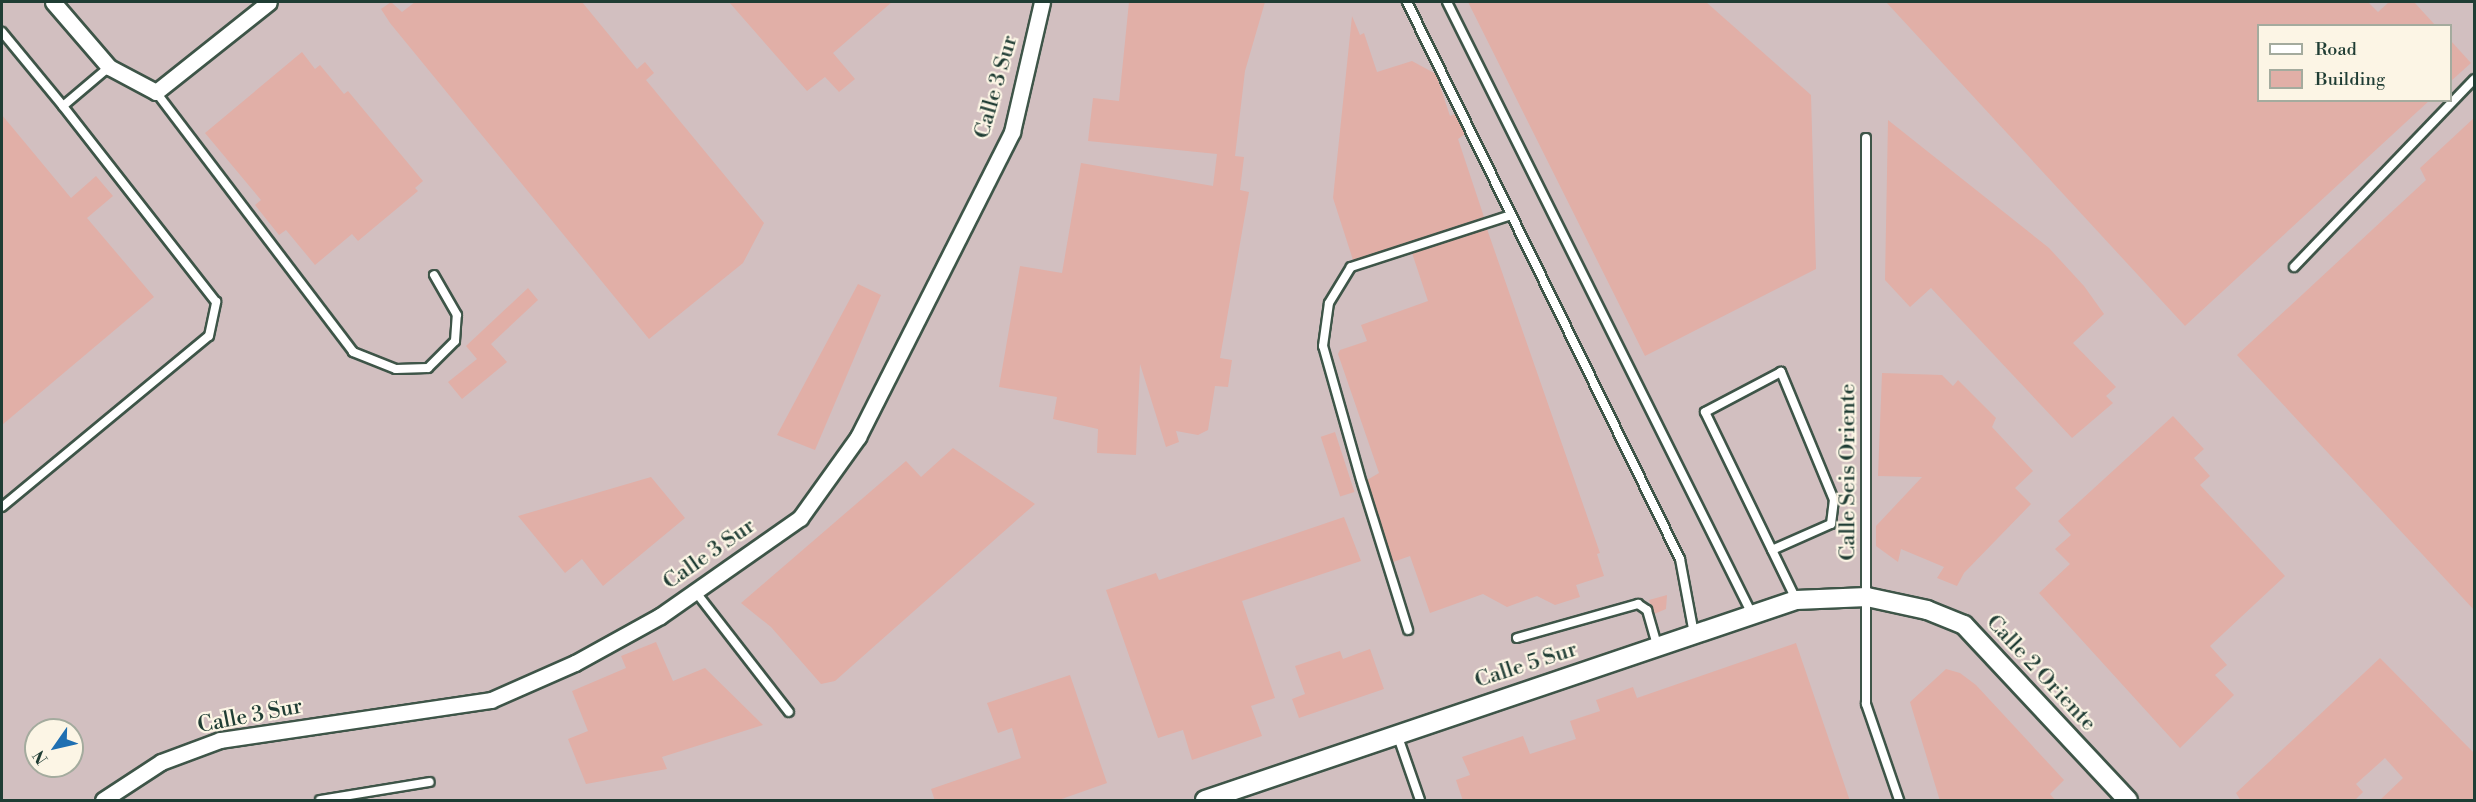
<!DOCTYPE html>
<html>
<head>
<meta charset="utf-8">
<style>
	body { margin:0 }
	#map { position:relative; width:2476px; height:802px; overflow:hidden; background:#eeddba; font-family:"Libre Bodoni",serif }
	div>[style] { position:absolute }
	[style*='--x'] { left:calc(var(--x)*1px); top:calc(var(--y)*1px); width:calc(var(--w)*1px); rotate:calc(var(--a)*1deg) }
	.industrial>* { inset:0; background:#d2bfc0 }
	.building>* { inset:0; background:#e1afa7; transform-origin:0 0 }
	.roads { filter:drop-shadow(2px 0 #3e5548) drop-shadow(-2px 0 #3e5548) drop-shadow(0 2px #3e5548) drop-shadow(0 -2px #3e5548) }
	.service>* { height:8px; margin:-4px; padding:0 4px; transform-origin:4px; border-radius:4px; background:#fff }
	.minor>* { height:15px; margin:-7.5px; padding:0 7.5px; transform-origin:7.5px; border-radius:7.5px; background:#fff }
	.tertiary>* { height:18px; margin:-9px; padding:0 9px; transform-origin:9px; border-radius:9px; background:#fff }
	span { translate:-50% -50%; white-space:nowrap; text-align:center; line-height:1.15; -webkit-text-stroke:4.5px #fcf5e5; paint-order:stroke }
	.street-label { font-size:22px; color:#1f3d34 }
	.frame { position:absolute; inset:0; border:3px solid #1f3d34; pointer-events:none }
	.legend { position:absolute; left:2257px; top:24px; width:195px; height:78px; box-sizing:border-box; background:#fcf5e5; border:2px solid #a4ab9e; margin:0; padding:8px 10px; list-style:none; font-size:18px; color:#1f3d34 }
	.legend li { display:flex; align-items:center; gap:12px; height:30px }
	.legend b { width:30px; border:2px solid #a4ab9e }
	.north { position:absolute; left:24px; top:718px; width:60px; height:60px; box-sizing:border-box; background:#fcf5e5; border:2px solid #a4ab9e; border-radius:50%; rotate:236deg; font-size:16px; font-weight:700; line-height:24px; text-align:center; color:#1f3d34 }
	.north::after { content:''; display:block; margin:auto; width:21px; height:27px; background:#1f6fb2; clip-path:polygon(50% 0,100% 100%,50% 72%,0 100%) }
</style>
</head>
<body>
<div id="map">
	<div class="industrial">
		<i style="clip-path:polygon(evenodd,2px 2px,2474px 2px,2474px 800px,2px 800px,2px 2px,2258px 26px,2450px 26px,2450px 100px,2258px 100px,2258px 26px,2px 2px,36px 730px,72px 730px,72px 766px,36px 766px,36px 730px)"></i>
	</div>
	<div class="building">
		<i style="clip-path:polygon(391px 2px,402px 12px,415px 2px,582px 2px,637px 69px,645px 62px,654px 73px,646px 80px,764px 223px,743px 263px,649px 339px,390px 23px,381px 9px)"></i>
		<i style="clip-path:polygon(729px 2px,892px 2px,833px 53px,855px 79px,839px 92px,825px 77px,807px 91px)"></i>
		<i style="clip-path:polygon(1129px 2px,1265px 2px,1245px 71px,1235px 156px,1244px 157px,1240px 190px,1249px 192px,1220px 358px,1232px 360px,1228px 387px,1215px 386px,1208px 430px,1198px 435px,1176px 431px,1179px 442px,1166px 447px,1140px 364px,1136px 455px,1097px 453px,1098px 429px,1053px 419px,1057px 397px,999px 387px,1020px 266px,1062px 273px,1081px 163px,1213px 186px,1217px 154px,1088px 141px,1093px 98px,1119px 101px)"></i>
		<i style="clip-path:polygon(1468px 2px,1706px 2px,1811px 95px,1816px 269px,1645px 356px)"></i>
		<i style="clip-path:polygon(1886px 2px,2368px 2px,2378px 12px,2389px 2px,2414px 2px,2436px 26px,2259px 26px,2259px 100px,2430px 100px,2185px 326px)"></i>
		<i style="clip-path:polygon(1352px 16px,1360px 35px,1364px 33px,1377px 72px,1412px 61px,1436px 74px,1450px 116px,1455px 114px,1465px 134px,1458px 139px,1484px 217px,1353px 260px,1333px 198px)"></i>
		<i style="clip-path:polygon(2451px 41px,2471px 63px,2451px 81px)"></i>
		<i style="clip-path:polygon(302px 52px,315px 69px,320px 65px,344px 94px,348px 91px,423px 181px,415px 188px,418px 191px,358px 241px,352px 234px,315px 265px,286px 230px,279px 235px,255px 205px,261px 200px,205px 133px)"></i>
		<i style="clip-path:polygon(2px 115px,71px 198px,96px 176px,113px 196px,87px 218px,154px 297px,2px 425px)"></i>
		<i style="clip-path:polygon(2475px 117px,2475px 611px,2237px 355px,2426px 180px,2420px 168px)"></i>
		<i style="clip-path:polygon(1888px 120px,2049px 248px,2084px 286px,2104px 314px,2073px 343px,2116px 387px,2106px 396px,2113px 403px,2072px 438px,1931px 288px,1910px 307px,1885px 280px)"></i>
		<i style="clip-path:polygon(1487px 229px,1600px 553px,1597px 554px,1604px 576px,1576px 585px,1580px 597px,1555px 605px,1537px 596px,1507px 607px,1483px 594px,1430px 613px,1410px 556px,1393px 562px,1367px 480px,1379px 473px,1338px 354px,1340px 350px,1367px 341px,1361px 325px,1428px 301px,1412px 253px)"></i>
		<i style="clip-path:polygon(858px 284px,881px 295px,815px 450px,777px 435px)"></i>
		<i style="clip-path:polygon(528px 288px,538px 300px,491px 344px,507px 362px,462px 399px,448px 382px,477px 359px,466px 346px)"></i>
		<i style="clip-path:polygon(1882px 373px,1942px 375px,1953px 386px,1958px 380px,1996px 418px,1992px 427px,2033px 471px,2015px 488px,2031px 504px,1964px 573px,1957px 586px,1937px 578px,1944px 567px,1901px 549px,1898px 562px,1876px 546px,1876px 526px,1922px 477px,1878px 476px)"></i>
		<i style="clip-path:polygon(2173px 416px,2204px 449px,2194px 458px,2210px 476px,2200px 485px,2285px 576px,2210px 646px,2227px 665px,2215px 675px,2234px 695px,2180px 748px,2039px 593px,2070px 564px,2055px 549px,2071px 535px,2058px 521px)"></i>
		<i style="left:1335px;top:432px;width:63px;height:15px;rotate:72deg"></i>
		<i style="clip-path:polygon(953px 448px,1035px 504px,835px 681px,821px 684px,771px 627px,741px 603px,906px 461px,921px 477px)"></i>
		<i style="clip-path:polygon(651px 477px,685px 518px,603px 586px,582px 559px,565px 573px,518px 516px)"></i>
		<i style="clip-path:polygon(1344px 517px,1361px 561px,1242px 601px,1275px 698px,1251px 706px,1262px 736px,1192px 760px,1183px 730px,1158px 738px,1106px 590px,1156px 573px,1159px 580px)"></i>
		<i style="clip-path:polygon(1667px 595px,1666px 609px,1654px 614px,1649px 600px)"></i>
		<i style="clip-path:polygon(656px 642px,673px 681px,705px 668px,763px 725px,662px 757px,667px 769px,586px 784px,568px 739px,588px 731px,572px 691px,626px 668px,621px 656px)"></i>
		<i style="clip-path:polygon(1796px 643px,1850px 801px,1463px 801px,1456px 780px,1470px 775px,1462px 757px,1523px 736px,1530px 754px,1576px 739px,1570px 721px,1600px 711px,1596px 700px,1633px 687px,1637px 698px)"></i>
		<i style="clip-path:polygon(1370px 649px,1384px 689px,1299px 718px,1292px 699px,1305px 694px,1295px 666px,1340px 651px,1343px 659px)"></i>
		<i style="clip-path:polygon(2380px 658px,2475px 754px,2475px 801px,2379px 801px,2403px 778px,2385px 758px,2356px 784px,2363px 792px,2354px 801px,2241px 801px,2236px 793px)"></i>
		<i style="clip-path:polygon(1946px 669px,1960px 673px,1976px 685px,2064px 780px,2050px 794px,2056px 801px,1940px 801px,1910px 702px)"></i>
		<i style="clip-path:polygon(1070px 675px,1107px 783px,1056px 801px,935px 801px,931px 789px,1021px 758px,1012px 728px,998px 733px,987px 703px)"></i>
	</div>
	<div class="roads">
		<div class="service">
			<i style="--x:1407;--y:2;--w:620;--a:63.89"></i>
			<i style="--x:1680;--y:559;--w:76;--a:79.4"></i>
			<i style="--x:1447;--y:2;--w:684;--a:63.51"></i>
			<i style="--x:2;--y:32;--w:96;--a:50.5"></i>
			<i style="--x:156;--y:92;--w:326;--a:52.8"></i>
			<i style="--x:353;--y:352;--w:46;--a:21.6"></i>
			<i style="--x:396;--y:369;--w:32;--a:-2"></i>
			<i style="--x:428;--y:368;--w:38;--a:-45"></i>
			<i style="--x:455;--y:341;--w:26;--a:-86"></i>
			<i style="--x:457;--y:315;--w:46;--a:-119.9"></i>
			<i style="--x:1866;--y:138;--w:566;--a:90"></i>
			<i style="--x:1866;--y:704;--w:102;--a:71"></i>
			<i style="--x:2294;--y:267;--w:260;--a:-46.2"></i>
			<i style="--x:1361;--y:480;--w:139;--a:-105.8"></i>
			<i style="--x:1323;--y:346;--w:43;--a:-82.1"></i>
			<i style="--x:1329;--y:303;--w:42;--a:-58.6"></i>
			<i style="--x:1351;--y:267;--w:168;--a:-18"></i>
			<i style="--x:1362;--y:483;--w:154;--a:72.6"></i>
			<i style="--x:2;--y:507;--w:268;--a:-39.6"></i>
			<i style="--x:209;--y:336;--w:35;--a:-78"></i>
			<i style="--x:216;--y:302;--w:249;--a:-128"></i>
			<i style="--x:63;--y:106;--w:60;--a:-40.3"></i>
			<i style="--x:1772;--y:550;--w:64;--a:-23.8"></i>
			<i style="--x:1831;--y:524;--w:24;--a:-83"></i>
			<i style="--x:1834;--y:500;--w:139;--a:-112.5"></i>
			<i style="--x:1781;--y:372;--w:86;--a:152.2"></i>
			<i style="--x:1705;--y:412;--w:208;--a:64.1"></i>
			<i style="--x:695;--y:591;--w:153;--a:52.2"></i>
			<i style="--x:1517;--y:638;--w:126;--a:-15.7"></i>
			<i style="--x:1638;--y:604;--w:11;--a:34"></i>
			<i style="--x:1647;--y:610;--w:37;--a:74"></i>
			<i style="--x:1397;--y:734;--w:70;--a:70.8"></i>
			<i style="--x:320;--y:800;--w:111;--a:-9.3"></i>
		</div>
		<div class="minor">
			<i style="--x:53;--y:2;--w:86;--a:49.3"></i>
			<i style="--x:109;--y:67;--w:53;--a:28"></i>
			<i style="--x:156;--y:92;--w:144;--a:-38.5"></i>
			<i style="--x:103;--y:800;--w:69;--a:-33.2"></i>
			<i style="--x:161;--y:762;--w:63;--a:-20.4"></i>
			<i style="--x:220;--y:740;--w:274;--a:-8.4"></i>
			<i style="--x:491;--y:700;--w:92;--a:-23.8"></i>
			<i style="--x:575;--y:663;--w:97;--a:-28.9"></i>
			<i style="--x:660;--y:616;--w:171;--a:-35"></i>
			<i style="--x:800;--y:518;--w:100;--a:-54.4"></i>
			<i style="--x:858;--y:437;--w:342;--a:-63.2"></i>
			<i style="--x:1012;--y:132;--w:133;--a:-77"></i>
		</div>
		<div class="tertiary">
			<i style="--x:1205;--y:800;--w:624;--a:-18.7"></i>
			<i style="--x:1796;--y:600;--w:71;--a:-2.4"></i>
			<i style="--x:1867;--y:597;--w:61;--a:12.2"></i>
			<i style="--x:1927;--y:610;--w:40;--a:22"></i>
			<i style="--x:1964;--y:625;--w:240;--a:46.9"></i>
		</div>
	</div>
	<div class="street-label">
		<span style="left:996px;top:87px;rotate:-74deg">Calle 3 Sur</span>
		<span style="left:1848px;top:472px;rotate:-90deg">Calle Seis Oriente</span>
		<span style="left:709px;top:554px;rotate:-35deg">Calle 3 Sur</span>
		<span style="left:1526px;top:665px;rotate:-18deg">Calle 5 Sur</span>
		<span style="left:2041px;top:673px;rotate:47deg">Calle 2 Oriente</span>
		<span style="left:250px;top:716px;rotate:-11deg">Calle 3 Sur</span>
	</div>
	<div class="frame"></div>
	<ul class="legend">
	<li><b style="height:8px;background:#fff"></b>Road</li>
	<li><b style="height:16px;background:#e1afa7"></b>Building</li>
	</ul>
	<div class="north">N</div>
</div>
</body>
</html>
